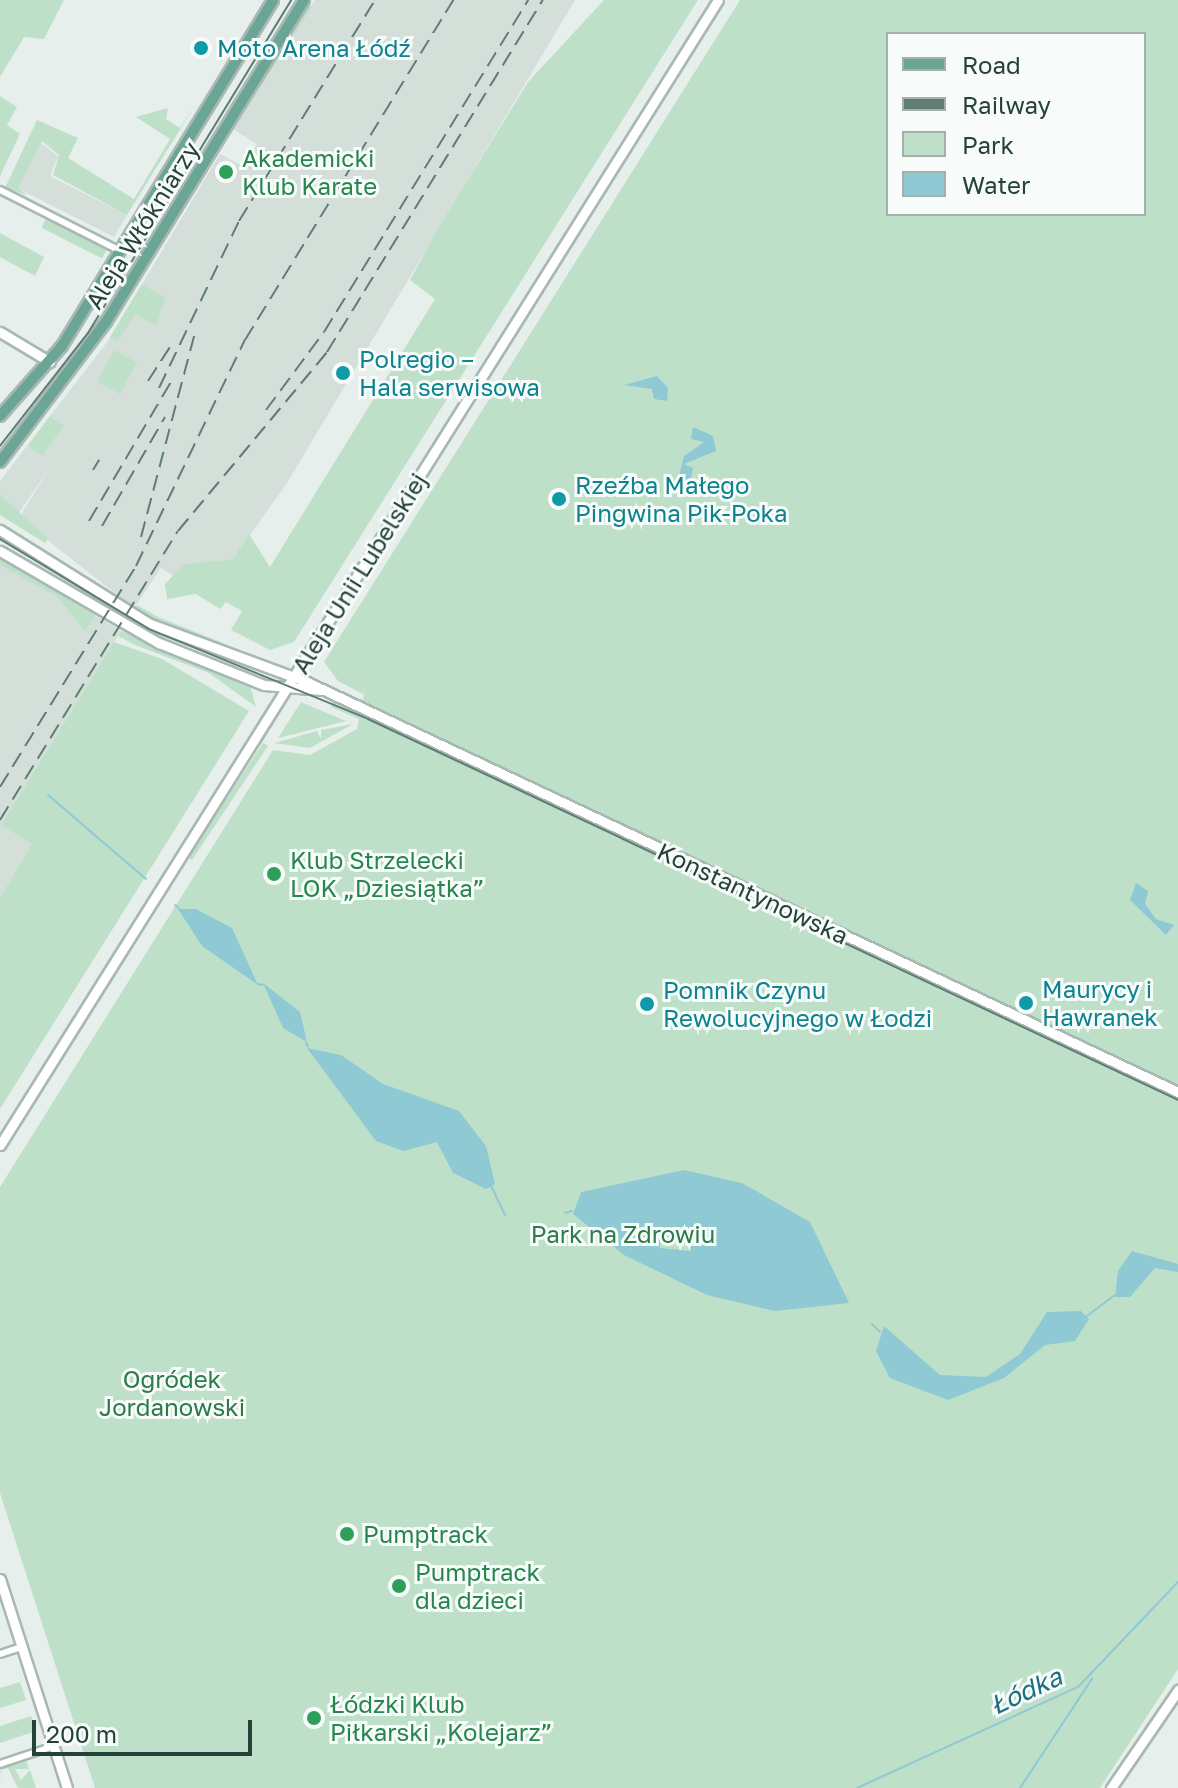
<!DOCTYPE html>
<html>
<head>
<meta charset="utf-8">
<style>
	body { margin:0 }
	#map { position:relative; width:1178px; height:1788px; overflow:hidden; background:#e6efeb; font-family:"Golos Text",sans-serif }
	div>[style] { position:absolute }
	[style*='--x'] { left:calc(var(--x)*1px); top:calc(var(--y)*1px); width:calc(var(--w)*1px); rotate:calc(var(--a)*1deg) }
	.built>* { inset:0; background:#d4dfda }
	.green>* { inset:0; background:#bfe0c8; transform-origin:0 0 }
	.water>* { inset:0; background:#8ec9d4 }
	.stream>* { height:2px; margin:-1px; padding:0 1px; transform-origin:1px; border-radius:1px; background:#8ec9d4 }
	.roads { filter:drop-shadow(2px 0 #a8b8b2) drop-shadow(-2px 0 #a8b8b2) drop-shadow(0 2px #a8b8b2) drop-shadow(0 -2px #a8b8b2) }
	.street>* { height:6px; margin:-3px; padding:0 3px; transform-origin:3px; border-radius:3px; background:#fff }
	.secondary>* { height:9px; margin:-4.5px; padding:0 4.5px; transform-origin:4.5px; border-radius:4.5px; background:#fff }
	.primary>* { height:10px; margin:-5px; padding:0 5px; transform-origin:5px; border-radius:5px; background:#6aa596 }
	.tram>* { height:2px; margin:-1px; padding:0 1px; transform-origin:1px; border-radius:1px; background:#5f7d75 }
	.rail>* { height:2px; margin-top:-1px; transform-origin:0; background:repeating-linear-gradient(90deg,#5f7d75 0 16px,transparent 0 24px) }
	.dots>* { width:22px; height:22px; translate:-50% -50%; box-sizing:border-box; border:4px solid #f7fbf9; border-radius:50% }
	span { translate:-50% -50%; white-space:nowrap; text-align:center; line-height:1.15; -webkit-text-stroke:6px #f7fbf9; paint-order:stroke }
	.culture-label { font-size:24px; color:#0d838f }
	.left { translate:0 -50%; text-align:left }
	.leisure-label { font-size:24px; color:#27864d }
	.street-label { font-size:24px; color:#24423a }
	.park-label { font-size:24px; color:#2d7a4b }
	.water-label { font-size:26px; color:#1c6f80; font-style:italic }
	.legend { position:absolute; left:886px; top:32px; width:260px; height:184px; box-sizing:border-box; background:#f7fbf9; border:2px solid #a3b1ad; margin:0; padding:10px 14px; list-style:none; font-size:24px; color:#24423a }
	.legend li { display:flex; align-items:center; gap:16px; height:40px }
	.legend b { width:40px; border:2px solid #a3b1ad }
	.scale { position:absolute; left:32px; top:1720px; width:220px; height:36px; box-sizing:border-box; border:4px solid #24423a; border-top:0; padding-left:10px; font-size:24px; line-height:28px; white-space:nowrap; color:#24423a; -webkit-text-stroke:6px #f7fbf9; paint-order:stroke }
</style>
</head>
<body>
<div id="map">
	<div class="built">
		<i style="clip-path:polygon(315px 0,575px 0,287px 483px,233px 559px,184px 564px,175px 577px,161px 568px,134px 608px,19px 518px,49px 469px,16px 517px,0 506px,0 481px,108px 341px,220px 154px,243px 166px,257px 144px,233px 129px)"></i>
		<i style="clip-path:polygon(41px 143px,58px 156px,50px 176px,127px 215px,114px 237px,17px 188px)"></i>
		<i style="clip-path:polygon(0 558px,121px 631px,1px 825px,33px 843px,0 897px)"></i>
	</div>
	<div class="green">
		<i style="clip-path:polygon(0 0,64px 0,44px 39px,24px 37px,0 77px)"></i>
		<i style="clip-path:polygon(604px 0,698px 0,294px 642px,270px 650px,231px 630px,242px 611px,226px 602px,220px 609px,196px 594px,167px 599px,165px 584px,184px 564px,233px 559px,249px 534px,270px 567px,435px 299px,410px 280px,437px 230px,528px 82px)"></i>
		<i style="clip-path:polygon(evenodd,740px 0,1178px 0,1178px 1669px,1100px 1788px,95px 1788px,0 1493px,0 1187px,273px 750px,310px 755px,357px 729px,359px 719px,331px 707px,333px 702px,360px 713px,363px 703px,338px 691px,363px 700px,365px 683px,363px 694px,338px 681px,324px 662px,740px 0,888px 34px,1144px 34px,1144px 214px,888px 214px,888px 34px)"></i>
		<i style="clip-path:polygon(308px 5px,312px 7px,261px 86px,259px 84px)"></i>
		<i style="clip-path:polygon(0 96px,17px 107px,7px 125px,20px 134px,0 176px)"></i>
		<i style="clip-path:polygon(197px 102px,127px 215px,53px 175px,59px 155px,42px 141px,18px 188px,27px 195px,5px 188px,37px 120px,78px 138px,68px 158px,134px 199px,170px 139px,136px 117px,168px 108px,166px 119px,180px 128px)"></i>
		<i style="left:47px;top:217px;width:68px;height:12px;rotate:27deg"></i>
		<i style="clip-path:polygon(0 233px,44px 257px,35px 276px,0 257px)"></i>
		<i style="clip-path:polygon(142px 284px,165px 298px,156px 326px,135px 314px,118px 341px,110px 337px)"></i>
		<i style="left:114px;top:350px;width:26px;height:36px;rotate:28deg"></i>
		<i style="left:50px;top:416px;width:17px;height:37px;rotate:36deg"></i>
		<i style="clip-path:polygon(0 495px,48px 538px,45px 543px,0 515px)"></i>
		<i style="clip-path:polygon(0 557px,95px 615px,85px 631px,58px 597px,0 565px)"></i>
		<i style="clip-path:polygon(137px 605px,158px 617px,231px 646px,154px 620px,134px 610px)"></i>
		<i style="clip-path:polygon(121px 631px,250px 685px,256px 707px,209px 673px,135px 645px,118px 636px)"></i>
		<i style="clip-path:polygon(114px 642px,162px 659px,249px 711px,0 1109px,0 897px,32px 844px,1px 825px)"></i>
		<i style="clip-path:polygon(301px 702px,303px 703px,346px 721px,278px 738px)"></i>
		<i style="clip-path:polygon(353px 724px,310px 748px,274px 743px,317px 731px,321px 739px,321px 730px)"></i>
		<i style="clip-path:polygon(263px 743px,268px 746px,192px 860px,188px 857px)"></i>
		<i style="clip-path:polygon(20px 1682px,26px 1700px,0 1708px,0 1688px)"></i>
		<i style="clip-path:polygon(31px 1716px,36px 1731px,0 1743px,0 1726px)"></i>
		<i style="clip-path:polygon(26px 1760px,29px 1769px,15px 1769px,21px 1780px,30px 1770px,36px 1788px,18px 1788px,8px 1768px,1px 1770px,3px 1786px,0 1768px)"></i>
	</div>
	<div class="water">
		<i style="clip-path:polygon(657px 376px,668px 388px,667px 401px,654px 399px,652px 389px,624px 385px)"></i>
		<i style="clip-path:polygon(693px 427px,713px 436px,716px 451px,684px 464px,693px 468px,688px 495px,675px 493px,684px 456px,704px 442px,691px 439px)"></i>
		<i style="clip-path:polygon(1136px 883px,1148px 891px,1145px 904px,1156px 919px,1174px 925px,1166px 935px,1130px 900px)"></i>
		<i style="clip-path:polygon(178px 909px,196px 909px,232px 928px,258px 985px,202px 946px)"></i>
		<i style="clip-path:polygon(263px 983px,300px 1012px,307px 1042px,283px 1028px)"></i>
		<i style="clip-path:polygon(307px 1048px,341px 1055px,383px 1084px,459px 1111px,486px 1146px,495px 1184px,486px 1189px,453px 1173px,437px 1142px,403px 1151px,376px 1141px)"></i>
		<i style="clip-path:polygon(evenodd,684px 1170px,742px 1183px,810px 1222px,849px 1303px,775px 1311px,707px 1295px,624px 1255px,573px 1214px,581px 1192px,684px 1170px,661px 1233px,687px 1235px,691px 1251px,660px 1248px,661px 1233px)"></i>
		<i style="clip-path:polygon(1132px 1251px,1178px 1264px,1178px 1272px,1155px 1268px,1130px 1297px,1115px 1297px,1118px 1271px)"></i>
		<i style="clip-path:polygon(1081px 1311px,1089px 1319px,1075px 1341px,1045px 1345px,1004px 1378px,948px 1400px,890px 1378px,876px 1351px,884px 1326px,940px 1375px,986px 1377px,1020px 1354px,1047px 1312px)"></i>
	</div>
	<div class="stream">
		<i style="--x:48;--y:795;--w:129;--a:40.6"></i>
		<i style="--x:175;--y:905;--w:5;--a:37"></i>
		<i style="--x:258;--y:984;--w:5;--a:11"></i>
		<i style="--x:306;--y:1043;--w:4;--a:63"></i>
		<i style="--x:491;--y:1186;--w:32;--a:64"></i>
		<i style="--x:565;--y:1213;--w:7;--a:-16"></i>
		<i style="--x:1087;--y:1316;--w:34;--a:-37"></i>
		<i style="--x:872;--y:1324;--w:11;--a:45"></i>
		<i style="--x:857;--y:1788;--w:243;--a:-24.6"></i>
		<i style="--x:1078;--y:1687;--w:145;--a:-46.4"></i>
		<i style="--x:1020;--y:1788;--w:131;--a:-56.6"></i>
	</div>
	<div class="roads">
		<div class="street">
			<i style="--x:0;--y:190;--w:135;--a:26.9"></i>
			<i style="--x:0;--y:1654;--w:23;--a:-18"></i>
			<i style="--x:0;--y:1764;--w:57;--a:-18.4"></i>
		</div>
		<div class="secondary">
			<i style="--x:0;--y:332;--w:58;--a:31"></i>
			<i style="--x:0;--y:530;--w:175;--a:32.1"></i>
			<i style="--x:148;--y:623;--w:167;--a:20.3"></i>
			<i style="--x:305;--y:681;--w:965;--a:25.21"></i>
			<i style="--x:0;--y:551;--w:184;--a:30.1"></i>
			<i style="--x:159;--y:643;--w:113;--a:21.8"></i>
			<i style="--x:264;--y:685;--w:57;--a:5"></i>
			<i style="--x:0;--y:1145;--w:1351;--a:-57.91"></i>
			<i style="--x:0;--y:1579;--w:219;--a:72.2"></i>
			<i style="--x:1111;--y:1788;--w:119;--a:-55.6"></i>
		</div>
		<div class="primary">
			<i style="--x:0;--y:416;--w:94;--a:-48.5"></i>
			<i style="--x:62;--y:346;--w:405;--a:-58.6"></i>
			<i style="--x:0;--y:462;--w:176;--a:-52.9"></i>
			<i style="--x:106;--y:322;--w:378;--a:-58.4"></i>
		</div>
	</div>
	<div class="tram">
		<i style="--x:0;--y:446;--w:143;--a:-52.1"></i>
		<i style="--x:88;--y:333;--w:390;--a:-58.6"></i>
		<i style="--x:0;--y:539;--w:174;--a:31.1"></i>
		<i style="--x:149;--y:629;--w:237;--a:22.3"></i>
		<i style="--x:368;--y:719;--w:895;--a:25.19"></i>
	</div>
	<div class="rail">
		<i style="--x:148;--y:381;--w:40;--a:-57.1"></i>
		<i style="--x:159;--y:388;--w:185;--a:-64.4"></i>
		<i style="--x:239;--y:221;--w:259;--a:-58.4"></i>
		<i style="--x:266;--y:410;--w:97;--a:-53.4"></i>
		<i style="--x:324;--y:332;--w:390;--a:-58.4"></i>
		<i style="--x:93;--y:470;--w:12;--a:-59"></i>
		<i style="--x:89;--y:521;--w:164;--a:-59.5"></i>
		<i style="--x:102;--y:526;--w:126;--a:-60"></i>
		<i style="--x:141;--y:537;--w:212;--a:-75.2"></i>
		<i style="--x:0;--y:787;--w:259;--a:-58.4"></i>
		<i style="--x:136;--y:566;--w:251;--a:-64.3"></i>
		<i style="--x:245;--y:340;--w:399;--a:-58.5"></i>
		<i style="--x:0;--y:820;--w:339;--a:-58.4"></i>
		<i style="--x:178;--y:531;--w:233;--a:-50.2"></i>
		<i style="--x:327;--y:352;--w:413;--a:-58.5"></i>
	</div>
	<div class="dots">
		<i style="left:201px;top:48px;background:#0f9aa8"></i>
		<i style="left:226px;top:172px;background:#2e9e5b"></i>
		<i style="left:343px;top:373px;background:#0f9aa8"></i>
		<i style="left:559px;top:499px;background:#0f9aa8"></i>
		<i style="left:274px;top:874px;background:#2e9e5b"></i>
		<i style="left:1026px;top:1003px;background:#0f9aa8"></i>
		<i style="left:647px;top:1004px;background:#0f9aa8"></i>
		<i style="left:347px;top:1534px;background:#2e9e5b"></i>
		<i style="left:399px;top:1586px;background:#2e9e5b"></i>
		<i style="left:314px;top:1718px;background:#2e9e5b"></i>
	</div>
	<div class="culture-label">
		<span class="left" style="left:217px;top:48px">Moto Arena Łódź</span>
		<span class="left" style="left:359px;top:373px">Polregio –<br>Hala serwisowa</span>
		<span class="left" style="left:575px;top:499px">Rzeźba Małego<br>Pingwina Pik-Poka</span>
		<span class="left" style="left:1042px;top:1003px">Maurycy i<br>Hawranek</span>
		<span class="left" style="left:663px;top:1004px">Pomnik Czynu<br>Rewolucyjnego w Łodzi</span>
	</div>
	<div class="leisure-label">
		<span class="left" style="left:242px;top:172px">Akademicki<br>Klub Karate</span>
		<span class="left" style="left:290px;top:874px">Klub Strzelecki<br>LOK „Dziesiątka”</span>
		<span class="left" style="left:363px;top:1534px">Pumptrack</span>
		<span class="left" style="left:415px;top:1586px">Pumptrack<br>dla dzieci</span>
		<span class="left" style="left:330px;top:1718px">Łódzki Klub<br>Piłkarski „Kolejarz”</span>
	</div>
	<div class="street-label">
		<span style="left:142px;top:225px;rotate:-58deg">Aleja Włókniarzy</span>
		<span style="left:359px;top:573px;rotate:-58deg">Aleja Unii Lubelskiej</span>
		<span style="left:753px;top:893px;rotate:25deg">Konstantynowska</span>
	</div>
	<div class="park-label">
		<span style="left:623px;top:1234px">Park na Zdrowiu</span>
		<span style="left:172px;top:1393px">Ogródek<br>Jordanowski</span>
	</div>
	<div class="water-label">
		<span style="left:1026px;top:1691px;rotate:-25deg">Łódka</span>
	</div>
	<ul class="legend">
	<li><b style="height:10px;background:#6aa596"></b>Road</li>
	<li><b style="height:10px;background:#5f7d75"></b>Railway</li>
	<li><b style="height:22px;background:#bfe0c8"></b>Park</li>
	<li><b style="height:22px;background:#8ec9d4"></b>Water</li>
	</ul>
	<div class="scale">200 m</div>
</div>
</body>
</html>
